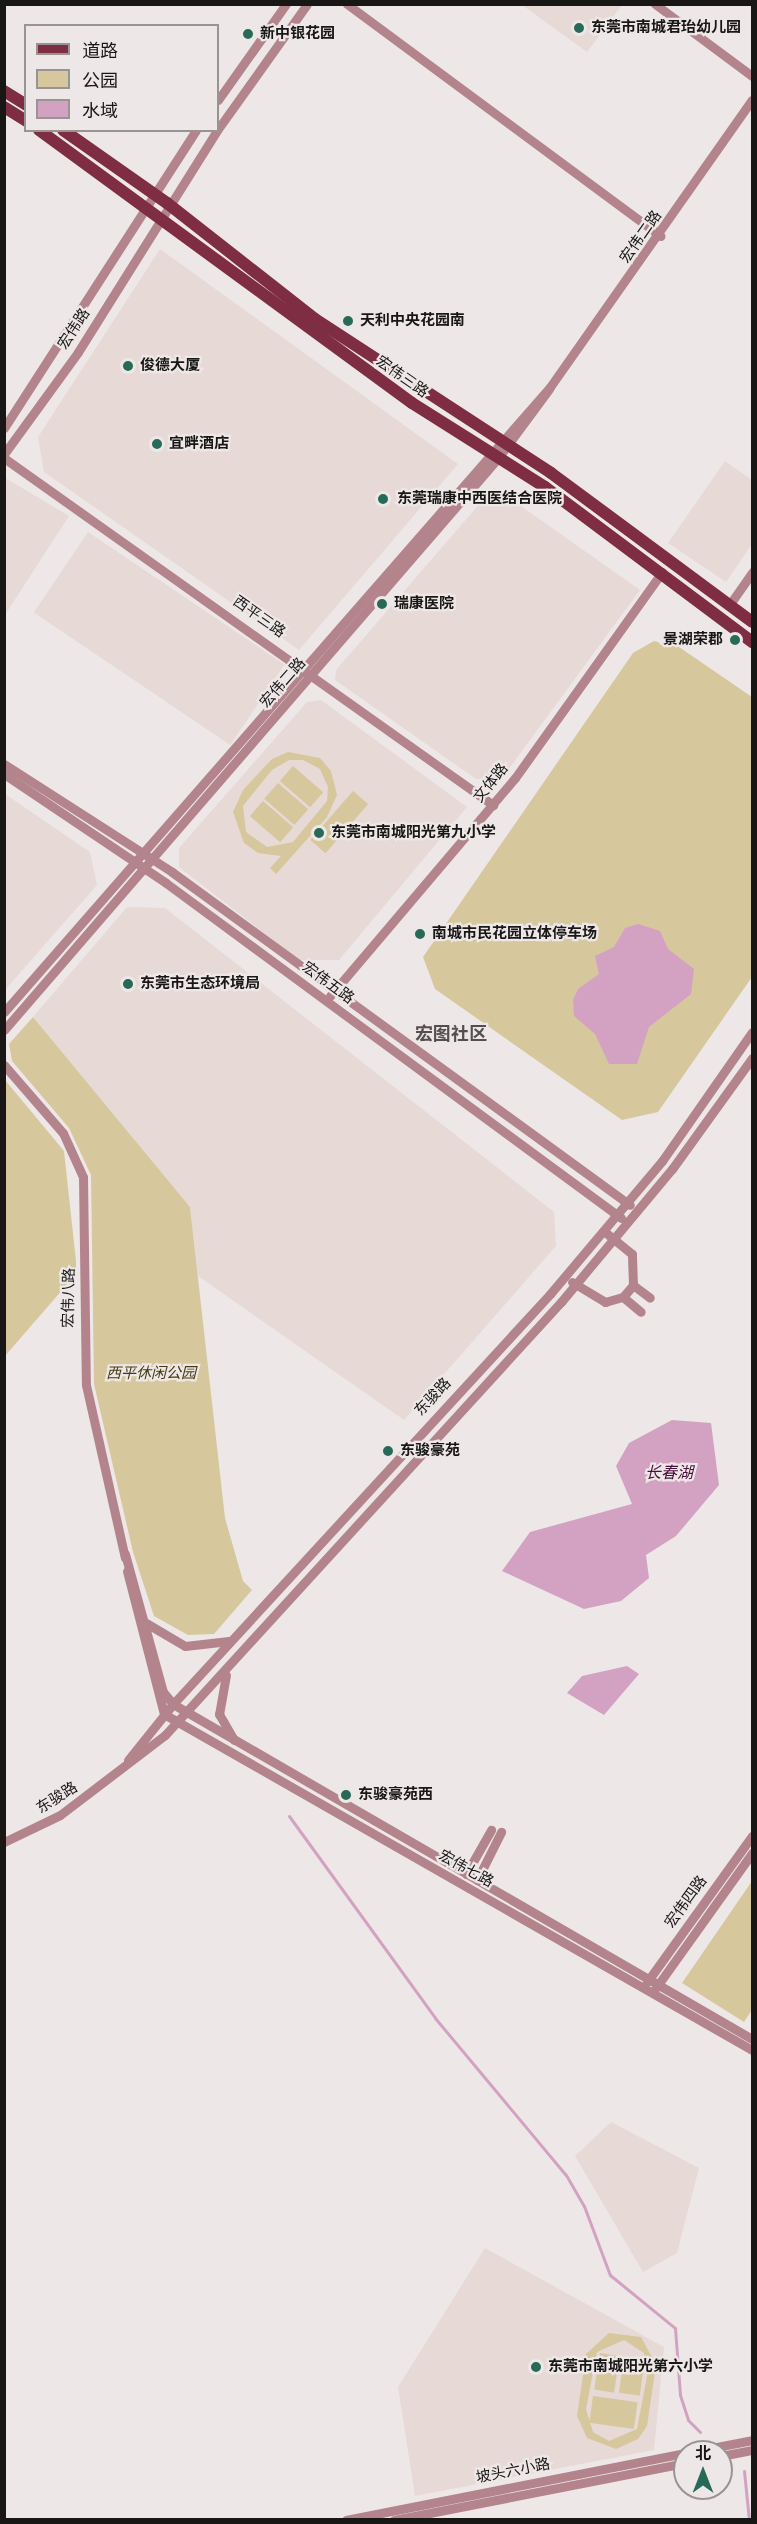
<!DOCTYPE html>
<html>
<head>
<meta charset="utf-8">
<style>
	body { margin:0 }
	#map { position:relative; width:757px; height:2524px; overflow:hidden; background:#ede8e7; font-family:"Times New Roman","Noto Sans SC",serif }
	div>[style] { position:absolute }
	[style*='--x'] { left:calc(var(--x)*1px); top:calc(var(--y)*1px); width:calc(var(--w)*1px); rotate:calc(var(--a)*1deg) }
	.built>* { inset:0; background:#e7d9d6; transform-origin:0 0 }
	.green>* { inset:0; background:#d6c79d; transform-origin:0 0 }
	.water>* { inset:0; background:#d3a2c3 }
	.stream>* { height:3px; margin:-1.5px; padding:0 1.5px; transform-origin:1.5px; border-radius:1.5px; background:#d3a2c3 }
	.minor>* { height:9px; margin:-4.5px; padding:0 4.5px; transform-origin:4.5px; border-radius:4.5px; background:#b4848d }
	.major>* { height:12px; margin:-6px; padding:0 6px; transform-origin:6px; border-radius:6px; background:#7e2d43 }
	.dots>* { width:16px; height:16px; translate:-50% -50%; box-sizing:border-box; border:3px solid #ede8e7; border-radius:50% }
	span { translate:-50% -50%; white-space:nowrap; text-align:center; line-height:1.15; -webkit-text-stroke:4.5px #ede8e7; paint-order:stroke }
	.poi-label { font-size:15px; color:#191716; font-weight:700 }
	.left { translate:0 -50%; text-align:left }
	.right { translate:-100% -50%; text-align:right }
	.street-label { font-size:15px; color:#191716 }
	.park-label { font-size:15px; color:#47390e; font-style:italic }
	.water-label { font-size:16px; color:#4a103c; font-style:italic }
	.quarter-label { font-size:18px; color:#534f4e; font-weight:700 }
	.frame { position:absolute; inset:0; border:6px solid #191716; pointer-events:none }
	.legend { position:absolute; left:24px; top:24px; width:195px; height:108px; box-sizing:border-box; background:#ede8e7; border:2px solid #989493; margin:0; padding:8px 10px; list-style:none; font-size:18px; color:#191716 }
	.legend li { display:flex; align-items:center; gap:12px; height:30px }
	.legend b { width:30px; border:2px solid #989493 }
	.north { position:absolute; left:673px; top:2440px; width:60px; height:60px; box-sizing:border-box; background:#ede8e7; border:2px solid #989493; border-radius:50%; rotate:0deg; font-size:16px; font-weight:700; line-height:24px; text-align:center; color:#191716 }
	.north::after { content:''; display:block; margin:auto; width:21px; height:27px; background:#286958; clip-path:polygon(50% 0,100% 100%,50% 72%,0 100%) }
</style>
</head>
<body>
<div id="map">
	<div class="built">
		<i style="clip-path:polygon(522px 5px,622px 4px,622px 5px,587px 52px)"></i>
		<i style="clip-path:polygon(160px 249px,458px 464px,299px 650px,44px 472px,38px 437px)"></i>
		<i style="clip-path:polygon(725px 461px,752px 480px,752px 544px,726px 582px,668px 543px)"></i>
		<i style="clip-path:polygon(7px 479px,69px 516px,5px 615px,4px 482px)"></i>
		<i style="clip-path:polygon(494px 487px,640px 590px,503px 777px,476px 779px,335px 680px,336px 670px)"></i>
		<i style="left:88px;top:532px;width:237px;height:97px;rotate:34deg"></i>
		<i style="clip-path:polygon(321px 700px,467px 807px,339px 960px,299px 960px,179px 867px,179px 848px,307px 702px)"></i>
		<i style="clip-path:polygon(5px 794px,90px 852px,97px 885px,5px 990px)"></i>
		<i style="clip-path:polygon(127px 907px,165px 908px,554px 1212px,556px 1246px,404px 1420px,198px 1276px,190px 1207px,33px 1017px)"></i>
		<i style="clip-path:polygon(611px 2122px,699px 2168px,677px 2253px,643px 2272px,575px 2156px)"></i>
		<i style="clip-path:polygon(485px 2248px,664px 2347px,654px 2450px,415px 2496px,398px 2387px)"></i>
	</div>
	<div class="green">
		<i style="clip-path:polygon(654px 641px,679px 647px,752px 697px,752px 977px,658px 1112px,622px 1120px,435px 989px,423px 957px,633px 653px)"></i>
		<i style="clip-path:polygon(evenodd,288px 752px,320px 758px,331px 771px,337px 795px,327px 817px,276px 874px,270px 868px,281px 856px,258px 853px,244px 843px,233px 812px,243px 790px,272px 759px,288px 752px,289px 760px,303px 760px,320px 769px,328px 787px,327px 801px,293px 842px,267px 847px,246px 832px,243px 806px,272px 770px,289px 760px)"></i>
		<i style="left:293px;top:766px;width:40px;height:20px;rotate:41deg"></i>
		<i style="left:278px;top:783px;width:40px;height:21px;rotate:41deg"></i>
		<i style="left:353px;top:791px;width:20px;height:65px;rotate:41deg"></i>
		<i style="left:263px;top:801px;width:40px;height:20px;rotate:41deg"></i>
		<i style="clip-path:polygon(33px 1017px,190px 1207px,225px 1518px,243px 1581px,252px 1590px,214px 1634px,188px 1635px,154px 1616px,133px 1552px,94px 1384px,91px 1175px,69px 1128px,12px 1061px,9px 1044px)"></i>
		<i style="clip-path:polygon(5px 1080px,64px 1151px,76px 1261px,76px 1274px,5px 1356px)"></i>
		<i style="clip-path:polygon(752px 1881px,752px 2010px,744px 2022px,682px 1983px)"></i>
		<i style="clip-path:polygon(evenodd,609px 2333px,641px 2337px,656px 2365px,647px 2426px,638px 2439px,616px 2449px,587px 2438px,577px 2416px,586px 2354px,609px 2333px,624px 2340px,644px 2353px,648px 2371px,637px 2429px,609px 2441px,593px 2432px,586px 2409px,597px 2352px,624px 2340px)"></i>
		<i style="left:600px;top:2353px;width:20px;height:37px;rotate:9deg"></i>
		<i style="left:624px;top:2357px;width:21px;height:36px;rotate:8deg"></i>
		<i style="left:593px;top:2396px;width:45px;height:27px;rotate:8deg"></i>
	</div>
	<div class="water">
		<i style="clip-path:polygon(638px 924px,660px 931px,668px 949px,694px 969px,691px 994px,649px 1027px,637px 1064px,609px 1064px,595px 1034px,574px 1016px,573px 1000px,578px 989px,599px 974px,595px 956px,614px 947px,625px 928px)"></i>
		<i style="clip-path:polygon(672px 1420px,711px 1423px,719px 1485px,676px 1536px,646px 1555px,649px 1578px,621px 1601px,584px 1609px,502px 1571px,530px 1532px,632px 1504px,616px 1466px,629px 1443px)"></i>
		<i style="clip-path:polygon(627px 1666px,639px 1674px,604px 1715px,567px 1693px,582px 1676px)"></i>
	</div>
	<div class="stream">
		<i style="--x:289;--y:1816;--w:249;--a:54.1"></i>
		<i style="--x:435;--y:2018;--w:204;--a:50.2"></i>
		<i style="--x:566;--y:2175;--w:36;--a:60"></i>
		<i style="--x:584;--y:2206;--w:74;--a:69.4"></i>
		<i style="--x:610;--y:2275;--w:84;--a:39.2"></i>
		<i style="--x:675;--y:2328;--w:67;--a:85.7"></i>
		<i style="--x:680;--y:2395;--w:26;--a:72"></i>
		<i style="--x:688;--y:2420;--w:17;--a:45"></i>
		<i style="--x:744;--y:2471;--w:49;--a:84.2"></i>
	</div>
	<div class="minor">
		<i style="--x:347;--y:4;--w:390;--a:36.5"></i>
		<i style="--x:655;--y:4;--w:121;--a:36.6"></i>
		<i style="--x:218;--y:100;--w:118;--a:-54.7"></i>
		<i style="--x:218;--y:129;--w:153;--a:-54.5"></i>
		<i style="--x:4;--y:428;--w:354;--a:-57.2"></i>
		<i style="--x:4;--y:454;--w:126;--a:-54"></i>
		<i style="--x:78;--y:352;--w:262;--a:-57.9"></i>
		<i style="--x:4;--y:458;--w:600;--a:35.36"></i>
		<i style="--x:730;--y:604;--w:39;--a:-55"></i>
		<i style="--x:4;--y:764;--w:200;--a:32.7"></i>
		<i style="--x:172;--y:872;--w:566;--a:36.02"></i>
		<i style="--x:4;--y:774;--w:195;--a:33.9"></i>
		<i style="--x:166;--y:883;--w:565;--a:36.36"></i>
		<i style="--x:330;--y:996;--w:286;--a:-49.7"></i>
		<i style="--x:515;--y:778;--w:253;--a:-54.5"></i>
		<i style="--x:4;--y:1012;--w:830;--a:-48.86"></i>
		<i style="--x:550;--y:387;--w:351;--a:-54.9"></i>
		<i style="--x:4;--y:1030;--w:756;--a:-49.18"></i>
		<i style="--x:498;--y:458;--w:86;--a:-53.5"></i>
		<i style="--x:4;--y:1065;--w:90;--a:49.1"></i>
		<i style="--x:63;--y:1133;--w:48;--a:65.6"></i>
		<i style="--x:83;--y:1177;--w:208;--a:89.2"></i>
		<i style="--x:86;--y:1385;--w:177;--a:77.3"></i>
		<i style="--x:572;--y:1282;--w:39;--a:31"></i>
		<i style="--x:605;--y:1302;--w:19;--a:-16"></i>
		<i style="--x:623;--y:1297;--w:16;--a:-50"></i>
		<i style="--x:633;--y:1285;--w:31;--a:-92"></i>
		<i style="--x:632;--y:1254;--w:36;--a:-141"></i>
		<i style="--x:633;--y:1285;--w:21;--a:37"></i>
		<i style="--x:623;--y:1297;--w:23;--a:40"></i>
		<i style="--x:125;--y:1554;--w:143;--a:74.6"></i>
		<i style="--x:163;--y:1692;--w:16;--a:50"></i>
		<i style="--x:173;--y:1704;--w:669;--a:30.05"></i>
		<i style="--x:127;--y:1571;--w:148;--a:75.5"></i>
		<i style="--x:146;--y:1623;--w:45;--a:30.5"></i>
		<i style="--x:185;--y:1646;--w:44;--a:-6.5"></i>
		<i style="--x:226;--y:1675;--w:40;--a:100"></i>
		<i style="--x:219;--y:1714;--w:30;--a:60"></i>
		<i style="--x:164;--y:1714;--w:677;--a:29.74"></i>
		<i style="--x:128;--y:1760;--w:72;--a:-51.2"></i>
		<i style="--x:173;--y:1704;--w:557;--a:-47.4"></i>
		<i style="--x:550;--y:1294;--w:174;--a:-49.9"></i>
		<i style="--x:662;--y:1161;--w:157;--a:-55.1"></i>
		<i style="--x:4;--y:1842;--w:62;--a:-25.7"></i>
		<i style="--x:60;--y:1815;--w:132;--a:-37.3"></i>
		<i style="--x:165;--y:1735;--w:587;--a:-47.56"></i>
		<i style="--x:561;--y:1302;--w:173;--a:-50.2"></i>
		<i style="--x:672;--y:1169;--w:137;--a:-54.2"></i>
		<i style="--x:466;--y:1874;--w:51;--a:-60.4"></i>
		<i style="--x:477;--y:1880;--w:54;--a:-63.4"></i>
		<i style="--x:647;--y:1982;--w:180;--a:-54.3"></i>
		<i style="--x:655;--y:1989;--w:167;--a:-54.5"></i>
		<i style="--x:691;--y:2452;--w:62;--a:-11.1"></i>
		<i style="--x:721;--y:2456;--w:32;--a:-11"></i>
		<i style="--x:346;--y:2520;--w:346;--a:-11.2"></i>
		<i style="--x:394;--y:2520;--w:297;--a:-11.1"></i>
	</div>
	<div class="major">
		<i style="--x:4;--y:91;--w:26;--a:32"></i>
		<i style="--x:4;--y:107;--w:26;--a:32"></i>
		<i style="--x:39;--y:130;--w:462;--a:36.2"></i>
		<i style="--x:412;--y:403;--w:157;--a:32.3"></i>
		<i style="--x:545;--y:487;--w:259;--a:36.8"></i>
		<i style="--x:63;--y:130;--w:127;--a:35.1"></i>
		<i style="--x:167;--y:203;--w:188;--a:38.1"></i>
		<i style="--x:315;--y:319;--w:282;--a:33.1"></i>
		<i style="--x:551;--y:473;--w:250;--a:36.5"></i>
	</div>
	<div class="dots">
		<i style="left:579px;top:28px;background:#286958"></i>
		<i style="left:248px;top:34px;background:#286958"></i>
		<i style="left:348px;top:321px;background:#286958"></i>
		<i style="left:128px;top:366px;background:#286958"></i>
		<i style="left:157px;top:444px;background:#286958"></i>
		<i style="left:383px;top:499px;background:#286958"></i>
		<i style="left:382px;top:604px;background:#286958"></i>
		<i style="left:735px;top:640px;background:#286958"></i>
		<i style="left:319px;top:833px;background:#286958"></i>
		<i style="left:420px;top:934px;background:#286958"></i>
		<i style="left:128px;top:984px;background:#286958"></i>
		<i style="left:388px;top:1451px;background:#286958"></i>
		<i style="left:346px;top:1795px;background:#286958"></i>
		<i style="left:536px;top:2367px;background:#286958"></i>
	</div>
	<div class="poi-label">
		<span class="left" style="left:591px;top:28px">东莞市南城君珆幼儿园</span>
		<span class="left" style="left:260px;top:34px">新中银花园</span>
		<span class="left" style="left:360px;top:321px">天利中央花园南</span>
		<span class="left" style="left:140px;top:366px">俊德大厦</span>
		<span class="left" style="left:169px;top:444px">宜畔酒店</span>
		<span class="left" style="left:397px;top:499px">东莞瑞康中西医结合医院</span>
		<span class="left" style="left:394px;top:604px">瑞康医院</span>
		<span class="right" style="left:723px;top:640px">景湖荣郡</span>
		<span class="left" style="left:331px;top:833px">东莞市南城阳光第九小学</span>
		<span class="left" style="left:432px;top:934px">南城市民花园立体停车场</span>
		<span class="left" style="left:140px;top:984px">东莞市生态环境局</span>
		<span class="left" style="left:400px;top:1451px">东骏豪苑</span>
		<span class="left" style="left:358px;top:1795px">东骏豪苑西</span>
		<span class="left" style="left:548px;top:2367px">东莞市南城阳光第六小学</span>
	</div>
	<div class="street-label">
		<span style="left:641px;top:237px;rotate:-55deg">宏伟二路</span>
		<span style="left:74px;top:329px;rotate:-57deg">宏伟路</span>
		<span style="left:402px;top:377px;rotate:35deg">宏伟三路</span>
		<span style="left:259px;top:617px;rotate:35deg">西平三路</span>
		<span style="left:283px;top:683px;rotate:-49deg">宏伟二路</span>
		<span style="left:491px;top:783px;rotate:-51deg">文体路</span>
		<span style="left:328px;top:983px;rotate:36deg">宏伟五路</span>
		<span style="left:69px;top:1298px;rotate:-89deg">宏伟八路</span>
		<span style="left:433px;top:1397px;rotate:-47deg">东骏路</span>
		<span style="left:57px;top:1798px;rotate:-32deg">东骏路</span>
		<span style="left:466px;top:1869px;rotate:29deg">宏伟七路</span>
		<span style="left:686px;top:1902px;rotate:-54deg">宏伟四路</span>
		<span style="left:513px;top:2471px;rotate:-11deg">坡头六小路</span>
	</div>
	<div class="park-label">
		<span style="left:151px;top:1374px">西平休闲公园</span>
	</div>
	<div class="water-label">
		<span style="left:669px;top:1473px">长春湖</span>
	</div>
	<div class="quarter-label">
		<span style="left:451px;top:1034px">宏图社区</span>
	</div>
	<div class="frame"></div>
	<ul class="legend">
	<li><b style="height:8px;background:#7e2d43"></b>道路</li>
	<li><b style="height:16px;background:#d6c79d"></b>公园</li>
	<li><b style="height:16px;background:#d3a2c3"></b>水域</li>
	</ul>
	<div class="north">北</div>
</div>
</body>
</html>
